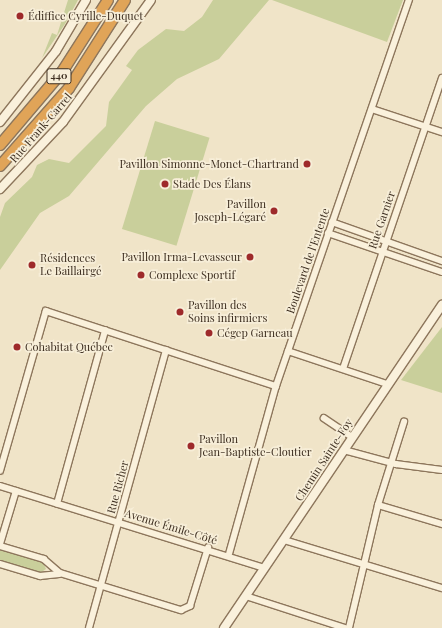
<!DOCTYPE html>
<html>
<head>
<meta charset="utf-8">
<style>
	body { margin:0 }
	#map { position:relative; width:442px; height:628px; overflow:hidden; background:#f0e4c8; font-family:"Playfair Display",serif }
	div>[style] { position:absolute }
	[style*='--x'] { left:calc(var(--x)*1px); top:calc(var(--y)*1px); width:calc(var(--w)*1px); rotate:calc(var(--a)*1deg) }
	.green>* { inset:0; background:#c9cf9b; transform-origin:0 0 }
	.roads { filter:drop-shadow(1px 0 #8d765c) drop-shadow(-1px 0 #8d765c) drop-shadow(0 1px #8d765c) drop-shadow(0 -1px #8d765c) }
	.street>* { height:5.5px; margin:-2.75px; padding:0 2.75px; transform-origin:2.75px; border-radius:2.75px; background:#faf1dc }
	.secondary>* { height:8px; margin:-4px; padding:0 4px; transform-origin:4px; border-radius:4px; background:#faf1dc }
	.highway>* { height:10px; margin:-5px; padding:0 5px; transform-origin:5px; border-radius:5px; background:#e0a458 }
	.dots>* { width:11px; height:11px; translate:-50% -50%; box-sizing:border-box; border:2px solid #f7eed8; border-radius:50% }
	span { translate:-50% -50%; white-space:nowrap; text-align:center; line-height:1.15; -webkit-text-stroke:3.5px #f7eed8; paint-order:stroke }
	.shield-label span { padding:1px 3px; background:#f7eed8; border:1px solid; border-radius:3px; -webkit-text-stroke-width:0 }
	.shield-label { font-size:10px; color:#3d2e20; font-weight:700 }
	.poi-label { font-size:11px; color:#3d2e20 }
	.left { translate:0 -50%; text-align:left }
	.right { translate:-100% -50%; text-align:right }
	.street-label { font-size:11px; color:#3d2e20 }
</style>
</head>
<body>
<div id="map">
	<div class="green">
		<i style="clip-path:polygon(68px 0,78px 0,65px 24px,42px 58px,52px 33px,57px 35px)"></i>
		<i style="clip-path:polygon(213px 0,269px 0,219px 59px,177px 79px,146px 106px,69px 196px,40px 213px,0 270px,0 217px,5px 203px,32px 177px,37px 165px,49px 159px,69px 163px,106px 126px,109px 102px,132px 70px,126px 66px,138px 50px,166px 29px,184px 31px,202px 17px)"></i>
		<i style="clip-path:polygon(272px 0,403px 0,387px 42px)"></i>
		<i style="left:155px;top:121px;width:57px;height:113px;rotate:17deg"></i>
		<i style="clip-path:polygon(442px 327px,442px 393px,401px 380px)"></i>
		<i style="clip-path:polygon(0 549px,43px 562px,46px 569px,40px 573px,0 561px)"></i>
	</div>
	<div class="roads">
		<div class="street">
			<i style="--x:372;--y:109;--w:74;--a:18.2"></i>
			<i style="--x:332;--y:222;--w:117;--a:19.5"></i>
			<i style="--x:328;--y:233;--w:120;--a:18.9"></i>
			<i style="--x:288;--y:351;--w:104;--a:18.4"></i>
			<i style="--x:343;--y:369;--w:307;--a:-71.2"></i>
			<i style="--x:324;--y:418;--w:34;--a:34"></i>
			<i style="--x:344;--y:450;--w:54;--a:15.1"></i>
			<i style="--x:396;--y:464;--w:46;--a:7.4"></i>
			<i style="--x:0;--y:471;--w:166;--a:-74"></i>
			<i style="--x:46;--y:311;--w:242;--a:18.1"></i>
			<i style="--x:0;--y:486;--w:277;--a:17.2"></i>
			<i style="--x:57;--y:504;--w:180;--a:-74.5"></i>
			<i style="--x:378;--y:505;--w:67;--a:16.5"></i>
			<i style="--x:284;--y:540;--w:165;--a:16.9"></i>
			<i style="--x:0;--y:544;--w:55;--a:-73.2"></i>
			<i style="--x:0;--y:546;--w:46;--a:16.5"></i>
			<i style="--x:44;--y:559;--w:21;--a:41"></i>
			<i style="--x:60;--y:573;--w:127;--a:17"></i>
			<i style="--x:181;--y:610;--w:10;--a:-24"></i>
			<i style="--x:190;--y:606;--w:61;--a:-72.8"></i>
			<i style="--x:229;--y:554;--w:174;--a:-74.4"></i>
			<i style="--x:276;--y:386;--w:408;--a:-71"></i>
			<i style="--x:0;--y:564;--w:42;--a:16.7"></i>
			<i style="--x:40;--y:576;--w:19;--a:-6"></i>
			<i style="--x:246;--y:596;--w:104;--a:17.9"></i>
			<i style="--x:89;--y:628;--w:288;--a:-74.5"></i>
			<i style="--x:349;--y:628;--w:126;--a:-76.7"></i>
			<i style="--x:378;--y:505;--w:87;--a:-72.6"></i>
		</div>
		<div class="secondary">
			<i style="--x:0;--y:122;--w:90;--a:-51.7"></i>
			<i style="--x:56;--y:51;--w:59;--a:-59.5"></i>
			<i style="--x:0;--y:189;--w:92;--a:-46.8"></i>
			<i style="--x:63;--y:122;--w:150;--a:-54.2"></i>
			<i style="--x:224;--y:628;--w:390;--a:-56"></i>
		</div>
		<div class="highway">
			<i style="--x:0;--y:145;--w:96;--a:-49.7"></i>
			<i style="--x:62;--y:72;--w:85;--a:-57.4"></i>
			<i style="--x:0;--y:166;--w:104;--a:-48.5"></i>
			<i style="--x:69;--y:88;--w:104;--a:-57.5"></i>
		</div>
	</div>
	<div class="dots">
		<i style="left:20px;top:16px;background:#9e2a2b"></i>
		<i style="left:307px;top:164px;background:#9e2a2b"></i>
		<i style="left:165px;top:184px;background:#9e2a2b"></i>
		<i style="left:274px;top:211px;background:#9e2a2b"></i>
		<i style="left:250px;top:257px;background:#9e2a2b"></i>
		<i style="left:32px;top:265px;background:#9e2a2b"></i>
		<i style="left:141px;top:275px;background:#9e2a2b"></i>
		<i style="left:180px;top:312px;background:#9e2a2b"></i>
		<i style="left:209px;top:333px;background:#9e2a2b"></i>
		<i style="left:17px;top:347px;background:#9e2a2b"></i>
		<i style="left:191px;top:446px;background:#9e2a2b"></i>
	</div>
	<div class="shield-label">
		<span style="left:59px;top:76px">440</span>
	</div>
	<div class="poi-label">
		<span class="left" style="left:28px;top:16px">Édiffice Cyrille-Duquet</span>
		<span class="right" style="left:299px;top:164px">Pavillon Simonne-Monet-Chartrand</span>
		<span class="left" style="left:173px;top:184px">Stade Des Élans</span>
		<span class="right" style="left:266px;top:211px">Pavillon<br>Joseph-Légaré</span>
		<span class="right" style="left:242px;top:257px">Pavillon Irma-Levasseur</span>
		<span class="left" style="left:40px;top:265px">Résidences<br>Le Baillairgé</span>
		<span class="left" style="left:149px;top:275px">Complexe Sportif</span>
		<span class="left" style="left:188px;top:312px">Pavillon des<br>Soins infirmiers</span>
		<span class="left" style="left:217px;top:333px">Cégep Garneau</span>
		<span class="left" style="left:25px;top:347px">Cohabitat Québec</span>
		<span class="left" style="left:199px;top:446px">Pavillon<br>Jean-Baptiste-Cloutier</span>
	</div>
	<div class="street-label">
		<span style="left:41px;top:128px;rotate:-49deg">Rue Frank-Carrel</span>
		<span style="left:382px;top:220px;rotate:-71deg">Rue Garnier</span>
		<span style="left:308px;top:261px;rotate:-71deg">Boulevard de l'Entente</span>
		<span style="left:324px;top:460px;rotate:-57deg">Chemin Sainte-Foy</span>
		<span style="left:118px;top:487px;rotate:-75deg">Rue Richer</span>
		<span style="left:171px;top:527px;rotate:17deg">Avenue Émile-Côté</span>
	</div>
</div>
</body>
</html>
